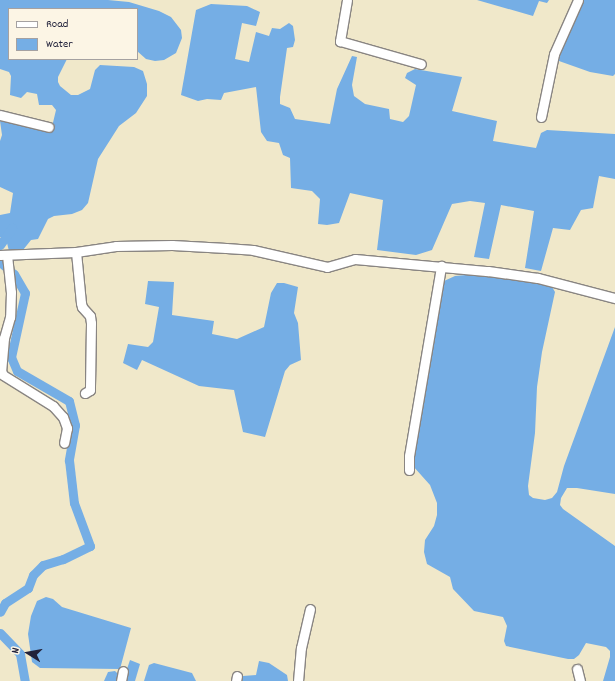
<!DOCTYPE html>
<html>
<head>
<meta charset="utf-8">
<style>
	body { margin:0 }
	#map { position:relative; width:615px; height:681px; overflow:hidden; background:#f0e8ca; font-family:Dekko,sans-serif }
	div>[style] { position:absolute }
	[style*='--x'] { left:calc(var(--x)*1px); top:calc(var(--y)*1px); width:calc(var(--w)*1px); rotate:calc(var(--a)*1deg) }
	.water>* { inset:0; background:#75aee5 }
	.canal>* { height:9px; margin:-4.5px; padding:0 4.5px; transform-origin:4.5px; border-radius:4.5px; background:#75aee5 }
	.roads { filter:drop-shadow(1px 0 #898582) drop-shadow(-1px 0 #898582) drop-shadow(0 1px #898582) drop-shadow(0 -1px #898582) }
	.minor>* { height:9px; margin:-4.5px; padding:0 4.5px; transform-origin:4.5px; border-radius:4.5px; background:#fff }
	span { translate:-50% -50%; white-space:nowrap; text-align:center; line-height:1.15; -webkit-text-stroke:4px #fcf5e5; paint-order:stroke }
	.legend { position:absolute; left:8px; top:8px; width:130px; height:52px; box-sizing:border-box; background:#fcf5e5; border:1px solid #a5a1a1; margin:0; padding:5px 7px; list-style:none; font-size:12px; color:#22223b }
	.legend li { display:flex; align-items:center; gap:8px; height:20px }
	.legend b { width:20px; border:1px solid #a5a1a1 }
	.north { position:absolute; left:8px; top:633px; width:40px; height:40px; -webkit-text-stroke:3px #fcf5e5; paint-order:stroke; rotate:281deg; font-size:11px; font-weight:700; line-height:16px; text-align:center; color:#22223b }
	.north::after { content:''; display:block; margin:auto; width:14px; height:18px; background:#22223b; clip-path:polygon(50% 0,100% 100%,50% 72%,0 100%) }
</style>
</head>
<body>
<div id="map">
	<div class="water">
		<i style="clip-path:polygon(0 0,108px 0,129px 2px,159px 11px,171px 17px,181px 30px,182px 38px,176px 53px,164px 60px,155px 61px,146px 59px,137px 51px,137px 9px,9px 9px,9px 59px,67px 59px,58px 77px,58px 82px,60px 86px,71px 95px,78px 95px,90px 89px,95px 70px,100px 65px,134px 67px,143px 71px,147px 84px,147px 96px,136px 113px,119px 126px,98px 159px,88px 203px,82px 210px,72px 214px,54px 216px,48px 219px,38px 239px,31px 240px,23px 250px,9px 251px,6px 239px,0 237px,0 215px,10px 213px,13px 193px,0 187px,0 141px,2px 135px,0 121px,51px 131px,56px 110px,52px 105px,39px 105px,37px 94px,27px 92px,21px 98px,10px 95px,11px 76px,9px 72px,0 69px)"></i>
		<i style="clip-path:polygon(477px 0,549px 0,547px 3px,539px 1px,533px 16px)"></i>
		<i style="clip-path:polygon(584px 0,615px 0,615px 74px,613px 76px,590px 72px,559px 61px,560px 49px,575px 16px)"></i>
		<i style="clip-path:polygon(211px 4px,247px 6px,260px 12px,256px 26px,242px 23px,235px 59px,249px 62px,256px 32px,269px 36px,272px 28px,280px 29px,289px 23px,293px 26px,295px 40px,293px 47px,287px 48px,280px 97px,280px 104px,290px 108px,295px 119px,330px 124px,337px 89px,352px 56px,357px 57px,352px 85px,354px 96px,365px 104px,389px 109px,390px 119px,403px 122px,409px 116px,416px 85px,405px 78px,407px 73px,415px 69px,462px 77px,452px 111px,497px 121px,493px 141px,536px 148px,541px 133px,547px 130px,615px 134px,615px 179px,599px 176px,593px 208px,581px 210px,570px 230px,553px 228px,541px 271px,525px 268px,534px 211px,501px 205px,489px 259px,474px 257px,485px 203px,470px 201px,452px 204px,432px 250px,416px 255px,377px 250px,383px 200px,350px 193px,339px 223px,327px 225px,318px 224px,320px 199px,312px 191px,291px 188px,290px 158px,283px 155px,279px 143px,267px 141px,261px 132px,256px 87px,224px 93px,221px 100px,207px 99px,198px 101px,181px 95px,196px 10px)"></i>
		<i style="clip-path:polygon(476px 274px,503px 275px,551px 285px,555px 292px,542px 352px,537px 387px,535px 433px,528px 486px,529px 495px,533px 498px,545px 500px,552px 498px,557px 492px,564px 466px,615px 327px,615px 494px,577px 488px,567px 488px,561px 498px,560px 505px,563px 509px,615px 546px,615px 681px,603px 681px,610px 657px,610px 651px,606px 647px,586px 643px,579px 655px,574px 659px,568px 659px,506px 646px,504px 641px,507px 626px,503px 617px,474px 611px,453px 589px,450px 577px,427px 564px,424px 552px,425px 540px,434px 526px,437px 515px,437px 503px,430px 485px,413px 466px,413px 451px,424px 401px,439px 289px,444px 281px,455px 276px)"></i>
		<i style="clip-path:polygon(148px 281px,174px 282px,172px 315px,214px 321px,212px 334px,237px 339px,264px 327px,271px 293px,277px 283px,284px 283px,298px 287px,294px 313px,298px 323px,301px 360px,290px 365px,285px 371px,265px 437px,243px 432px,234px 390px,199px 386px,142px 360px,137px 370px,123px 363px,128px 344px,148px 347px,153px 342px,159px 307px,145px 304px)"></i>
		<i style="clip-path:polygon(46px 597px,53px 599px,62px 607px,131px 628px,120px 669px,40px 668px,32px 662px,28px 634px,31px 616px,37px 601px)"></i>
		<i style="clip-path:polygon(130px 660px,140px 664px,135px 681px,123px 681px)"></i>
		<i style="clip-path:polygon(259px 661px,269px 663px,287px 675px,288px 681px,239px 681px,243px 676px,256px 675px)"></i>
		<i style="clip-path:polygon(154px 663px,192px 673px,196px 681px,144px 681px,149px 665px)"></i>
		<i style="clip-path:polygon(115px 671px,118px 674px,118px 681px,104px 681px,108px 672px)"></i>
	</div>
	<div class="canal">
		<i style="--x:0;--y:245;--w:21;--a:-55"></i>
		<i style="--x:0;--y:262;--w:18;--a:41"></i>
		<i style="--x:14;--y:274;--w:22;--a:60"></i>
		<i style="--x:25;--y:293;--w:66;--a:102.3"></i>
		<i style="--x:11;--y:357;--w:15;--a:67"></i>
		<i style="--x:17;--y:371;--w:60;--a:30"></i>
		<i style="--x:69;--y:401;--w:25;--a:76"></i>
		<i style="--x:75;--y:425;--w:36;--a:100"></i>
		<i style="--x:69;--y:460;--w:43;--a:83.4"></i>
		<i style="--x:74;--y:503;--w:46;--a:69.6"></i>
		<i style="--x:90;--y:546;--w:30;--a:154"></i>
		<i style="--x:63;--y:559;--w:21;--a:163"></i>
		<i style="--x:43;--y:565;--w:14;--a:135"></i>
		<i style="--x:33;--y:575;--w:14;--a:111"></i>
		<i style="--x:28;--y:588;--w:27;--a:147"></i>
		<i style="--x:5;--y:603;--w:10;--a:119"></i>
		<i style="--x:0;--y:633;--w:29;--a:46"></i>
		<i style="--x:20;--y:654;--w:27;--a:80"></i>
	</div>
	<div class="roads">
		<div class="minor">
			<i style="--x:347;--y:0;--w:42;--a:99.7"></i>
			<i style="--x:340;--y:41;--w:84;--a:15.9"></i>
			<i style="--x:0;--y:115;--w:50;--a:13.8"></i>
			<i style="--x:541;--y:117;--w:64;--a:-78.3"></i>
			<i style="--x:554;--y:54;--w:59;--a:-66"></i>
			<i style="--x:76;--y:252;--w:51;--a:84.4"></i>
			<i style="--x:81;--y:303;--w:4;--a:76"></i>
			<i style="--x:82;--y:307;--w:12;--a:48"></i>
			<i style="--x:90;--y:316;--w:7;--a:82"></i>
			<i style="--x:91;--y:323;--w:67;--a:90.9"></i>
			<i style="--x:90;--y:390;--w:6;--a:149"></i>
			<i style="--x:0;--y:255;--w:76;--a:-2.3"></i>
			<i style="--x:76;--y:252;--w:40;--a:-8.5"></i>
			<i style="--x:116;--y:246;--w:56;--a:-1"></i>
			<i style="--x:172;--y:245;--w:54;--a:3.2"></i>
			<i style="--x:226;--y:248;--w:27;--a:4"></i>
			<i style="--x:253;--y:250;--w:76;--a:12.9"></i>
			<i style="--x:327;--y:267;--w:29;--a:-16"></i>
			<i style="--x:355;--y:259;--w:134;--a:5.2"></i>
			<i style="--x:488;--y:271;--w:50;--a:8"></i>
			<i style="--x:538;--y:278;--w:80;--a:14.6"></i>
			<i style="--x:7;--y:255;--w:37;--a:84"></i>
			<i style="--x:11;--y:292;--w:25;--a:92"></i>
			<i style="--x:10;--y:317;--w:22;--a:106"></i>
			<i style="--x:4;--y:338;--w:33;--a:95"></i>
			<i style="--x:1;--y:371;--w:4;--a:63"></i>
			<i style="--x:3;--y:375;--w:59;--a:31.8"></i>
			<i style="--x:53;--y:406;--w:15;--a:48"></i>
			<i style="--x:63;--y:417;--w:12;--a:70"></i>
			<i style="--x:67;--y:428;--w:15;--a:101"></i>
			<i style="--x:409;--y:470;--w:14;--a:-90"></i>
			<i style="--x:409;--y:456;--w:193;--a:-80.4"></i>
			<i style="--x:577;--y:669;--w:12;--a:76"></i>
			<i style="--x:121;--y:681;--w:10;--a:-79"></i>
			<i style="--x:236;--y:681;--w:5;--a:-79"></i>
			<i style="--x:298;--y:681;--w:33;--a:-85"></i>
			<i style="--x:301;--y:648;--w:40;--a:-77"></i>
		</div>
	</div>
	<ul class="legend">
	<li><b style="height:5px;background:#fff"></b>Road</li>
	<li><b style="height:11px;background:#75aee5"></b>Water</li>
	</ul>
	<div class="north">N</div>
</div>
</body>
</html>
